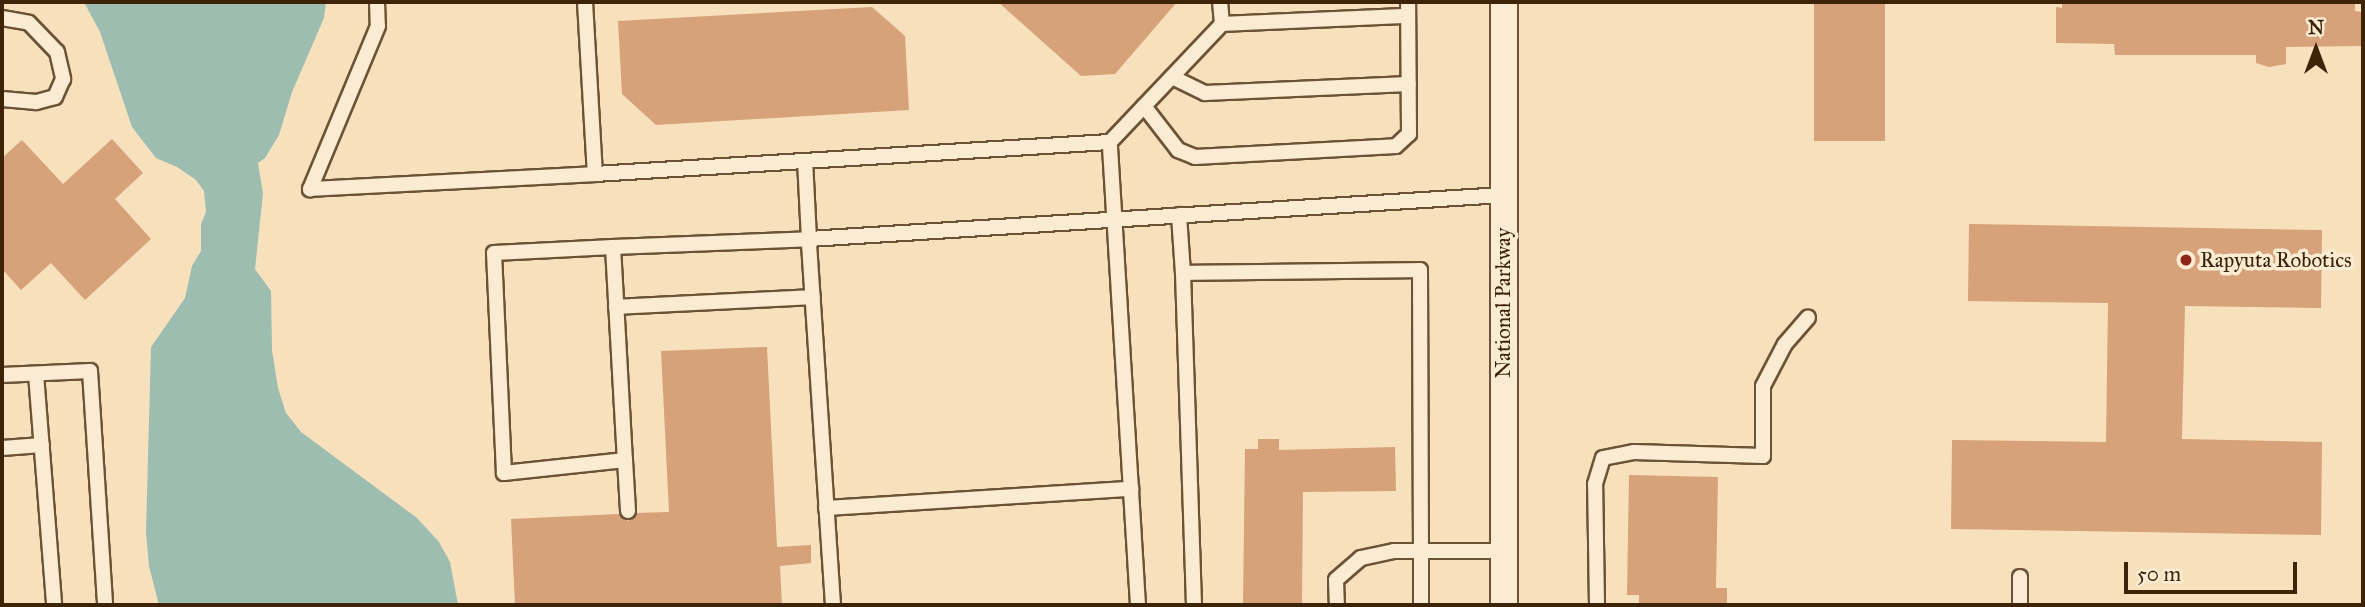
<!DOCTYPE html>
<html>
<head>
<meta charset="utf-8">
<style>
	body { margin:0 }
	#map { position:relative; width:2365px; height:607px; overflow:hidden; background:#f7e0bc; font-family:"IM FELL Great Primer",serif }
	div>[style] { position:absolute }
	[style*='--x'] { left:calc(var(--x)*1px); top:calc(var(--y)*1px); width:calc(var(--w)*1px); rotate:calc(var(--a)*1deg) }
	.water>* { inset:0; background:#9dbdb1 }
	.building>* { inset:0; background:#d7a179; transform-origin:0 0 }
	.roads { filter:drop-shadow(2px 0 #6c5336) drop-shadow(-2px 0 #6c5336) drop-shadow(0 2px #6c5336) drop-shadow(0 -2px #6c5336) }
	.lane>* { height:14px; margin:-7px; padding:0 7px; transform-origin:7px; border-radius:7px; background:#faebd3 }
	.street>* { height:26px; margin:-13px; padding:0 13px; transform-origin:13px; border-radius:13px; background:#faebd3 }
	.dots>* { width:19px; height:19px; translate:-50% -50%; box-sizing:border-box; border:4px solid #faebd3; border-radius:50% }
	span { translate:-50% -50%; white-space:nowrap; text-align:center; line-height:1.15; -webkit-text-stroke:7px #faebd3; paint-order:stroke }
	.poi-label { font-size:21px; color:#3d2409 }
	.left { translate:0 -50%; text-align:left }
	.street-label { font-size:21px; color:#3d2409 }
	.frame { position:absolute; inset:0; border:4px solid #3d2409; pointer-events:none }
	.north { position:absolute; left:2281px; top:14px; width:70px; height:70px; -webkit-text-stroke:5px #faebd3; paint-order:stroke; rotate:0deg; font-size:19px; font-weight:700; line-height:28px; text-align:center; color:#3d2409 }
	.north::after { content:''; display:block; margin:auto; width:24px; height:32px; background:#3d2409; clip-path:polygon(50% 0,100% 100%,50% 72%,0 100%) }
	.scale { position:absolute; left:2124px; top:562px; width:173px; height:32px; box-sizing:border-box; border:4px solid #3d2409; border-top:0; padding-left:9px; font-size:21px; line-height:24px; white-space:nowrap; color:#3d2409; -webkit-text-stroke:5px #faebd3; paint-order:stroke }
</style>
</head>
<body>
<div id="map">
	<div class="water">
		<i style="clip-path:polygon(84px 2px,326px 2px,324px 18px,292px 92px,279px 135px,265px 158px,258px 163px,263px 193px,255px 269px,271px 291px,272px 350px,278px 388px,286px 413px,301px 432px,417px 518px,439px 542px,450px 562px,458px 605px,159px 605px,149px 566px,146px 532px,151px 347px,185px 298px,192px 266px,201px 251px,201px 224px,206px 212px,204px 191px,196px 180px,177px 167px,156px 158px,132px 127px,100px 32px)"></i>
	</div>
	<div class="building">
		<i style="clip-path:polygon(998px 2px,1177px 2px,1115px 74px,1081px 76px)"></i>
		<i style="left:1814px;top:2px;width:71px;height:139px"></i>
		<i style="clip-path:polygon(2062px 2px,2355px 2px,2355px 11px,2361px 12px,2361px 46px,2286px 47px,2286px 64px,2269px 67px,2256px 63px,2256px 55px,2115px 55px,2114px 44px,2056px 43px,2056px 7px,2062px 8px)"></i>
		<i style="clip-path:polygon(872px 7px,905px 36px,909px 110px,656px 125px,622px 94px,618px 21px)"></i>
		<i style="clip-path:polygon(112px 139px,143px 173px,115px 199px,151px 239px,85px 300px,51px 263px,21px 290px,2px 269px,2px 158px,22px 140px,63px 184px)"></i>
		<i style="clip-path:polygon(1969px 224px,2322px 230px,2321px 308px,2185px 306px,2182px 439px,2322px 442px,2321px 535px,1951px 529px,1952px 440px,2106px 442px,2108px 303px,1968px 301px)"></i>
		<i style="clip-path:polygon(767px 347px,777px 547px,811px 545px,811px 563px,780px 566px,782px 605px,515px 605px,511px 519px,619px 514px,628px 521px,637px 513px,669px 512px,661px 351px)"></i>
		<i style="clip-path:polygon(1258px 439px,1279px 439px,1279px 450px,1395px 447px,1396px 491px,1303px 492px,1302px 605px,1243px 605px,1245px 449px,1258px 449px)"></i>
		<i style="clip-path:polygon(1629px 475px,1718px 477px,1716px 588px,1727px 588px,1727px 605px,1639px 605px,1639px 595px,1627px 595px)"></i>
	</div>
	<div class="roads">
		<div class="lane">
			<i style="--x:377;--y:2;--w:24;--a:88"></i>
			<i style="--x:378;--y:26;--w:177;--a:112.6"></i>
			<i style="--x:310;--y:189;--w:285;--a:-3"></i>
			<i style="--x:585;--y:2;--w:172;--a:86.7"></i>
			<i style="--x:595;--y:174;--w:516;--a:-3.56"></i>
			<i style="--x:2;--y:18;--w:27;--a:10"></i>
			<i style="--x:29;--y:23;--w:40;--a:46"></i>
			<i style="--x:57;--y:52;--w:28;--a:77"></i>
			<i style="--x:63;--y:79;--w:20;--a:114"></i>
			<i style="--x:55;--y:97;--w:20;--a:165"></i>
			<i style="--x:36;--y:102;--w:34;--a:-175"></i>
			<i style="--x:1222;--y:24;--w:186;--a:-2.5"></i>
			<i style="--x:1172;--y:77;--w:37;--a:26"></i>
			<i style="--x:1205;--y:93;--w:204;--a:-2.5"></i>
			<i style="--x:1144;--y:106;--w:56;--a:52.3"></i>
			<i style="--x:1178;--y:150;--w:18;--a:22"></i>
			<i style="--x:1195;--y:157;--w:201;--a:-3.1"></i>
			<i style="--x:1396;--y:146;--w:18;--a:-43"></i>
			<i style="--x:1409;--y:134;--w:132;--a:-90.4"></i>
			<i style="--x:1179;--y:215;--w:58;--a:86.1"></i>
			<i style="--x:1183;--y:273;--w:237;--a:-0.7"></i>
			<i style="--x:1420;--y:270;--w:281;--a:89.8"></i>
			<i style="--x:1421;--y:551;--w:27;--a:180"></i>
			<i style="--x:1394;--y:551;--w:34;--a:168"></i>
			<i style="--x:1361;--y:558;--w:33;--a:139"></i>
			<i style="--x:1336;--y:580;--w:25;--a:88"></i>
			<i style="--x:613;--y:247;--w:213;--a:86.8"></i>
			<i style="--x:625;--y:460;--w:122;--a:173.9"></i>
			<i style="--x:504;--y:473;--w:220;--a:-92.6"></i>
			<i style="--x:494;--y:253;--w:119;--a:-2.9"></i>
			<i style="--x:613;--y:247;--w:196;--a:-2.3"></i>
			<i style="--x:809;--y:239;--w:78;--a:-92.9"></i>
			<i style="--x:1183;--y:273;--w:332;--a:88.1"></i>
			<i style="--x:616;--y:307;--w:197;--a:-2.9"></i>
			<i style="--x:36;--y:374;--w:232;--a:85.5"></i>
			<i style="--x:2;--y:375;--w:88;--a:-2.6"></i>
			<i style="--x:90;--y:371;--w:234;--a:86.3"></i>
			<i style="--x:2;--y:448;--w:40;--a:-4.3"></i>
			<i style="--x:625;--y:460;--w:51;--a:86.6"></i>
			<i style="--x:826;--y:508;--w:306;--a:-3.6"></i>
			<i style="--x:2020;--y:577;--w:28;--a:90"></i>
			<i style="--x:833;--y:605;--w:367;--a:-93.8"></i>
			<i style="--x:809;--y:239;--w:694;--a:-3.63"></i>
			<i style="--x:1138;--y:605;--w:464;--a:-93.5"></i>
			<i style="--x:1110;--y:142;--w:163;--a:-46.5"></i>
			<i style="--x:1222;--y:24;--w:22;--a:-95"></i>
			<i style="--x:1421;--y:605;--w:54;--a:-90"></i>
			<i style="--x:1421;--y:551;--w:83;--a:0"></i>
			<i style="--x:1597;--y:605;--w:121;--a:-90.9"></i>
			<i style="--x:1595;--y:484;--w:27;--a:-73"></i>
			<i style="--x:1603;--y:458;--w:32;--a:-11"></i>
			<i style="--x:1634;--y:452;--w:129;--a:1.8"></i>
			<i style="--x:1763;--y:456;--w:70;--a:-90"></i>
			<i style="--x:1763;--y:386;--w:47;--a:-62.4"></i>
			<i style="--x:1785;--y:344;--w:35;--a:-49"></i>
		</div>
		<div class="street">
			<i style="--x:1504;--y:2;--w:603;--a:90"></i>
		</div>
	</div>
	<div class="dots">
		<i style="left:2186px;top:260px;background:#8f2418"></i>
	</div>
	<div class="poi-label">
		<span class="left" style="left:2200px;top:260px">Rapyuta Robotics</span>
	</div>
	<div class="street-label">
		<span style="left:1503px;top:303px;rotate:-90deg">National Parkway</span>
	</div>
	<div class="frame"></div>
	<div class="north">N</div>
	<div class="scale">50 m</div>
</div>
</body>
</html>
